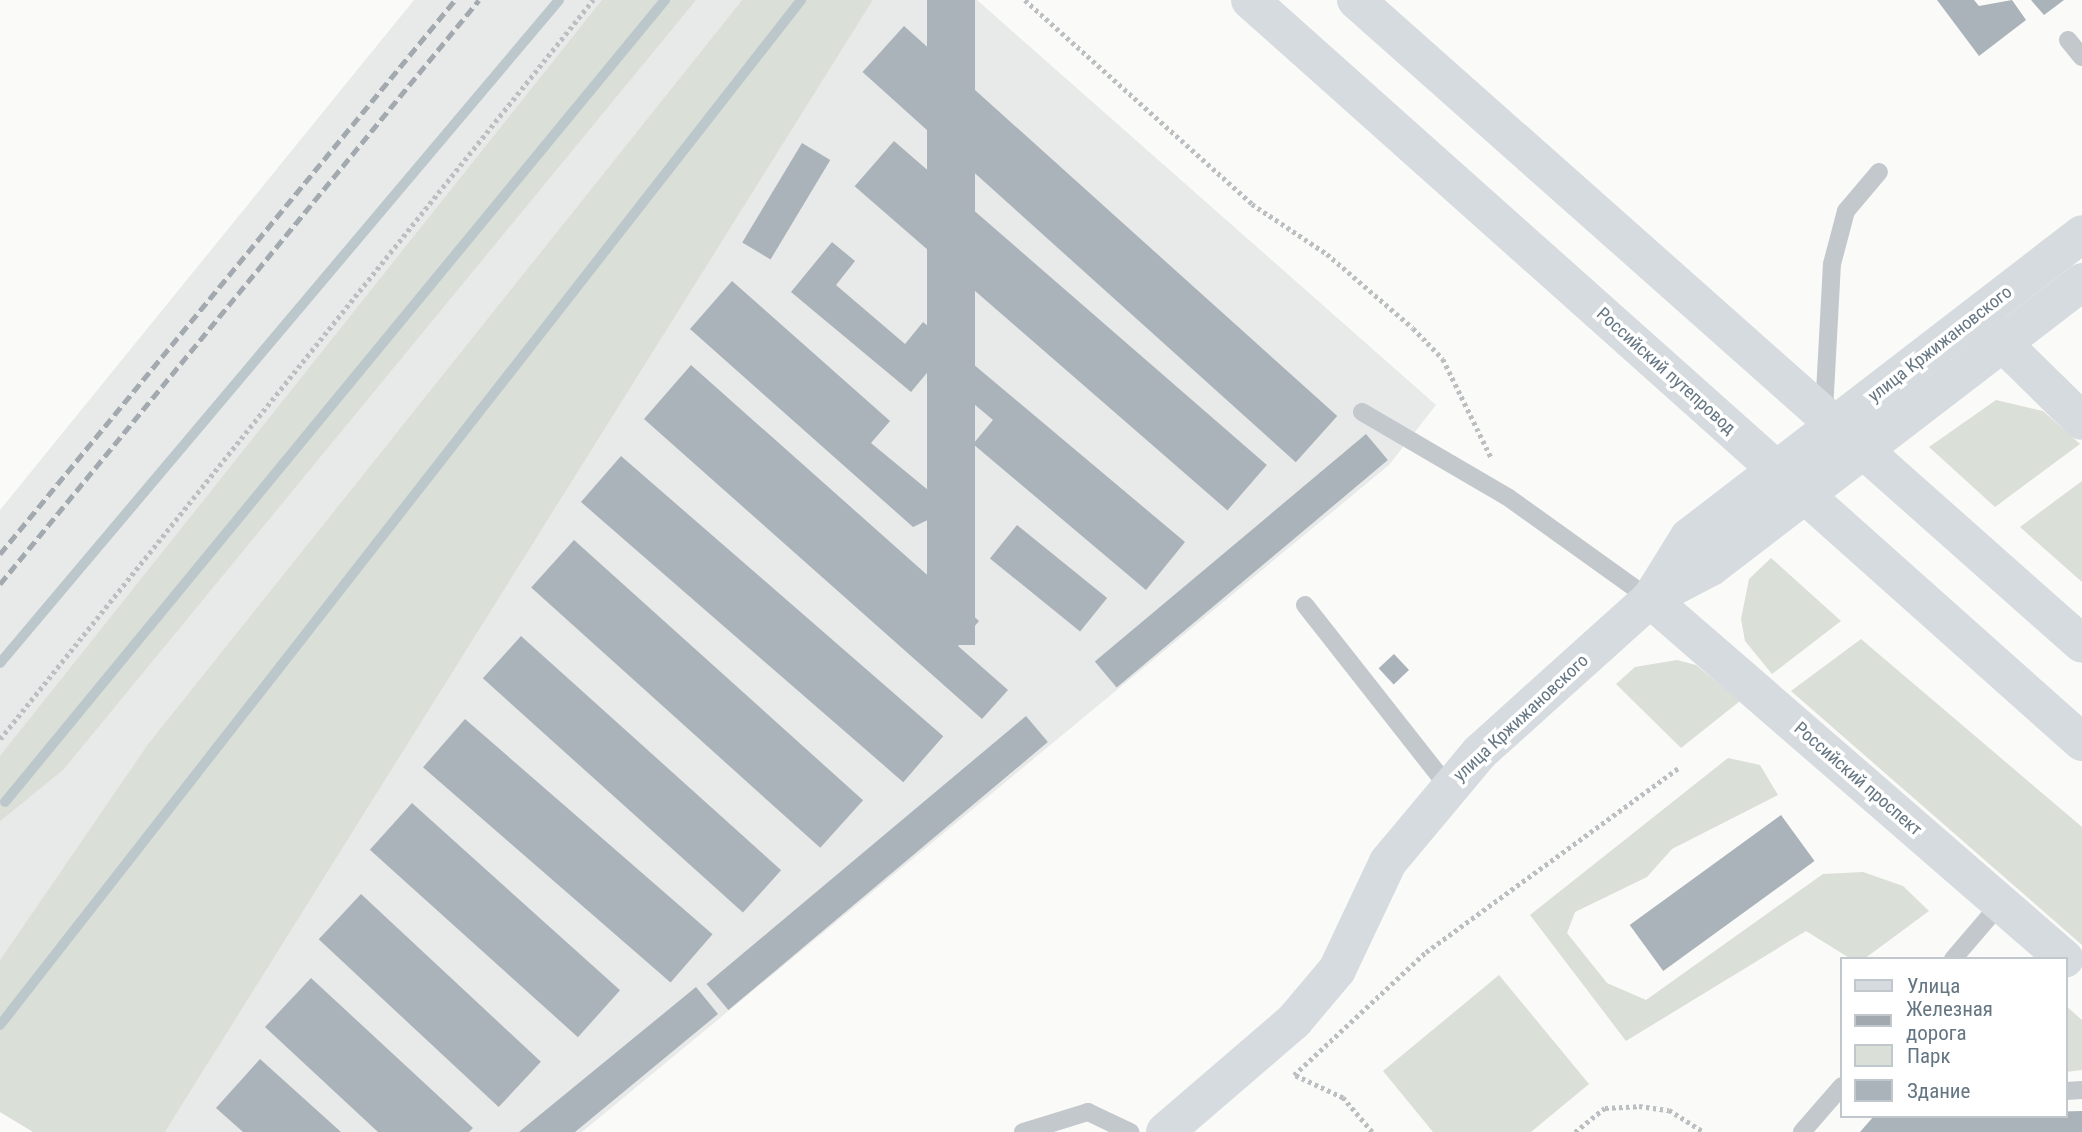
<!DOCTYPE html>
<html>
<head>
<meta charset="utf-8">
<style>
	body { margin:0 }
	#map { position:relative; width:2082px; height:1132px; overflow:hidden; background:#fafaf8; font-family:"Roboto Condensed",sans-serif }
	div>[style] { position:absolute }
	[style*='--x'] { left:calc(var(--x)*1px); top:calc(var(--y)*1px); width:calc(var(--w)*1px); rotate:calc(var(--a)*1deg) }
	.built>* { inset:0; background:#e8e9e9 }
	.green>* { inset:0; background:#dadfd7 }
	.stream>* { height:10px; margin:-5px; padding:0 5px; transform-origin:5px; border-radius:5px; background:#bbc7cb }
	.building>* { inset:0; background:#aab3b9; transform-origin:0 0 }
	.path>* { height:4.5px; margin-top:-2.25px; transform-origin:0; background:repeating-linear-gradient(90deg,#bbbfc2 0 3.5px,transparent 0 7px) }
	.lane>* { height:18px; margin:-9px; padding:0 9px; transform-origin:9px; border-radius:9px; background:#c3c8cc }
	.secondary>* { height:38px; margin:-19px; padding:0 19px; transform-origin:19px; border-radius:19px; background:#d6dbdf }
	.primary>* { height:38px; margin:-19px; padding:0 19px; transform-origin:19px; border-radius:19px; background:#d6dbdf }
	.rail>* { height:5px; margin-top:-2.5px; transform-origin:0; background:repeating-linear-gradient(90deg,#a2aab0 0 10px,transparent 0 15px) }
	span { translate:-50% -50%; white-space:nowrap; text-align:center; line-height:1.15; -webkit-text-stroke:7px #fff; paint-order:stroke }
	.street-label { font-size:18px; color:#657683 }
	.legend { position:absolute; left:1840px; top:957px; width:228px; height:161px; box-sizing:border-box; background:#fff; border:2px solid #c1c8cd; margin:0; padding:9px 12px; list-style:none; font-size:21px; color:#657683 }
	.legend li { display:flex; align-items:center; gap:14px; height:35px }
	.legend b { width:35px; border:2px solid #c1c8cd }
</style>
</head>
<body>
<div id="map">
	<div class="built">
		<i style="clip-path:polygon(414px 0,742px 0,148px 744px,0 960px,0 510px)"></i>
		<i style="clip-path:polygon(873px 0,977px 0,1436px 405px,1389px 465px,582px 1132px,165px 1132px)"></i>
	</div>
	<div class="green">
		<i style="clip-path:polygon(602px 0,696px 0,63px 770px,0 821px,0 756px)"></i>
		<i style="clip-path:polygon(742px 0,873px 0,165px 1132px,33px 1132px,0 1112px,0 960px,148px 744px)"></i>
		<i style="clip-path:polygon(1996px 400px,2043px 411px,2080px 444px,1995px 507px,1929px 447px)"></i>
		<i style="clip-path:polygon(2082px 481px,2082px 582px,2020px 527px)"></i>
		<i style="clip-path:polygon(1771px 558px,1841px 621px,1772px 674px,1745px 641px,1741px 619px,1749px 579px)"></i>
		<i style="clip-path:polygon(1861px 639px,2082px 827px,2082px 945px,1791px 691px)"></i>
		<i style="clip-path:polygon(1677px 660px,1696px 665px,1740px 701px,1681px 748px,1616px 684px,1635px 667px)"></i>
		<i style="clip-path:polygon(1728px 758px,1760px 765px,1778px 795px,1672px 849px,1647px 877px,1575px 912px,1567px 933px,1607px 983px,1646px 1000px,1823px 874px,1863px 872px,1903px 886px,1929px 911px,1864px 959px,1851px 959px,1806px 931px,1626px 1041px,1530px 915px)"></i>
		<i style="clip-path:polygon(1499px 975px,1589px 1084px,1531px 1132px,1433px 1132px,1383px 1071px)"></i>
		<i style="clip-path:polygon(2066px 1006px,2082px 1020px,2082px 1070px,2066px 1072px)"></i>
	</div>
	<div class="stream">
		<i style="--x:0;--y:663;--w:867;--a:-49.86"></i>
		<i style="--x:5;--y:802;--w:1039;--a:-50.55"></i>
		<i style="--x:0;--y:1025;--w:1301;--a:-51.99"></i>
	</div>
	<div class="building">
		<i style="left:927px;top:0;width:48px;height:645px"></i>
		<i style="clip-path:polygon(1937px 0,1974px 0,1979px 6px,2012px 0,2026px 20px,1979px 56px)"></i>
		<i style="clip-path:polygon(2031px 0,2064px 0,2044px 15px)"></i>
		<i style="left:904px;top:26px;width:583px;height:62px;rotate:42deg"></i>
		<i style="left:894px;top:141px;width:494px;height:60px;rotate:41deg"></i>
		<i style="left:802px;top:143px;width:33px;height:116px;rotate:31deg"></i>
		<i style="clip-path:polygon(832px 242px,855px 261px,836px 285px,905px 344px,923px 322px,1185px 542px,1146px 590px,973px 444px,993px 420px,931px 368px,911px 392px,791px 292px)"></i>
		<i style="clip-path:polygon(732px 281px,890px 421px,871px 443px,951px 509px,913px 527px,690px 329px)"></i>
		<i style="clip-path:polygon(691px 365px,979px 621px,958px 646px,1008px 690px,982px 719px,644px 419px)"></i>
		<i style="left:1366px;top:434px;width:34px;height:354px;rotate:50deg"></i>
		<i style="left:621px;top:456px;width:427px;height:61px;rotate:41deg"></i>
		<i style="left:1017px;top:525px;width:116px;height:43px;rotate:39deg"></i>
		<i style="left:574px;top:540px;width:389px;height:64px;rotate:42deg"></i>
		<i style="left:521px;top:636px;width:350px;height:57px;rotate:42deg"></i>
		<i style="left:1394px;top:654px;width:22px;height:21px;rotate:47deg"></i>
		<i style="left:1026px;top:716px;width:34px;height:417px;rotate:50deg"></i>
		<i style="left:465px;top:719px;width:328px;height:64px;rotate:41deg"></i>
		<i style="left:412px;top:803px;width:280px;height:63px;rotate:42deg"></i>
		<i style="left:1781px;top:815px;width:57px;height:187px;rotate:54deg"></i>
		<i style="left:361px;top:894px;width:246px;height:62px;rotate:43deg"></i>
		<i style="clip-path:polygon(311px 978px,473px 1128px,469px 1132px,378px 1132px,265px 1027px)"></i>
		<i style="clip-path:polygon(696px 987px,718px 1014px,575px 1132px,519px 1132px)"></i>
		<i style="clip-path:polygon(260px 1059px,341px 1132px,243px 1132px,216px 1108px)"></i>
		<i style="clip-path:polygon(2082px 1111px,2082px 1132px,1860px 1132px,1874px 1116px)"></i>
	</div>
	<div class="path">
		<i style="--x:1025;--y:0;--w:305;--a:41.9"></i>
		<i style="--x:1252;--y:204;--w:90;--a:33.7"></i>
		<i style="--x:1327;--y:254;--w:113;--a:40.7"></i>
		<i style="--x:1413;--y:328;--w:43;--a:45.9"></i>
		<i style="--x:1443;--y:359;--w:111;--a:63.9"></i>
		<i style="--x:0;--y:739;--w:948;--a:-51.26"></i>
		<i style="--x:1372;--y:1132;--w:45;--a:-130.5"></i>
		<i style="--x:1343;--y:1098;--w:54;--a:-154.9"></i>
		<i style="--x:1294;--y:1075;--w:180;--a:-43"></i>
		<i style="--x:1426;--y:952;--w:314;--a:-36.1"></i>
		<i style="--x:1575;--y:1132;--w:38;--a:-39"></i>
		<i style="--x:1605;--y:1108;--w:34;--a:-3"></i>
		<i style="--x:1639;--y:1106;--w:30;--a:8"></i>
		<i style="--x:1669;--y:1110;--w:41;--a:32.2"></i>
	</div>
	<div class="lane">
		<i style="--x:2068;--y:40;--w:22;--a:51"></i>
		<i style="--x:1824;--y:411;--w:147;--a:-86.9"></i>
		<i style="--x:1832;--y:264;--w:55;--a:-75.2"></i>
		<i style="--x:1846;--y:211;--w:51;--a:-49.8"></i>
		<i style="--x:1362;--y:412;--w:170;--a:30.3"></i>
		<i style="--x:1509;--y:498;--w:173;--a:35.6"></i>
		<i style="--x:1305;--y:605;--w:231;--a:51.8"></i>
		<i style="--x:1953;--y:959;--w:74;--a:-49.4"></i>
		<i style="--x:2066;--y:1091;--w:16;--a:-4"></i>
		<i style="--x:1023;--y:1132;--w:68;--a:-17.1"></i>
		<i style="--x:1088;--y:1112;--w:47;--a:25.5"></i>
		<i style="--x:1802;--y:1132;--w:61;--a:-49"></i>
	</div>
	<div class="secondary">
		<i style="--x:1986;--y:327;--w:134;--a:44.4"></i>
		<i style="--x:1651;--y:598;--w:72;--a:-58.1"></i>
		<i style="--x:1689;--y:537;--w:496;--a:-37.6"></i>
		<i style="--x:1650;--y:599;--w:549;--a:40.94"></i>
		<i style="--x:1165;--y:1132;--w:170;--a:-40.7"></i>
		<i style="--x:1294;--y:1021;--w:67;--a:-49.9"></i>
		<i style="--x:1337;--y:970;--w:119;--a:-64.7"></i>
		<i style="--x:1388;--y:862;--w:143;--a:-50.1"></i>
		<i style="--x:1480;--y:752;--w:229;--a:-42"></i>
		<i style="--x:1650;--y:599;--w:69;--a:-27.7"></i>
		<i style="--x:1711;--y:567;--w:468;--a:-37.5"></i>
	</div>
	<div class="primary">
		<i style="--x:1250;--y:0;--w:1115;--a:41.73"></i>
		<i style="--x:1356;--y:0;--w:970;--a:41.57"></i>
	</div>
	<div class="rail">
		<i style="--x:0;--y:554;--w:717;--a:-50.6"></i>
		<i style="--x:0;--y:584;--w:755;--a:-50.64"></i>
	</div>
	<div class="street-label">
		<span style="left:1940px;top:344px;rotate:-38deg">улица Кржижановского</span>
		<span style="left:1666px;top:371px;rotate:42deg">Российский путепровод</span>
		<span style="left:1521px;top:718px;rotate:-43deg">улица Кржижановского</span>
		<span style="left:1858px;top:779px;rotate:41deg">Российский проспект</span>
	</div>
	<ul class="legend">
	<li><b style="height:9px;background:#d6dbdf"></b>Улица</li>
	<li><b style="height:9px;background:#a2aab0"></b>Железная дорога</li>
	<li><b style="height:19px;background:#dadfd7"></b>Парк</li>
	<li><b style="height:19px;background:#aab3b9"></b>Здание</li>
	</ul>
</div>
</body>
</html>
